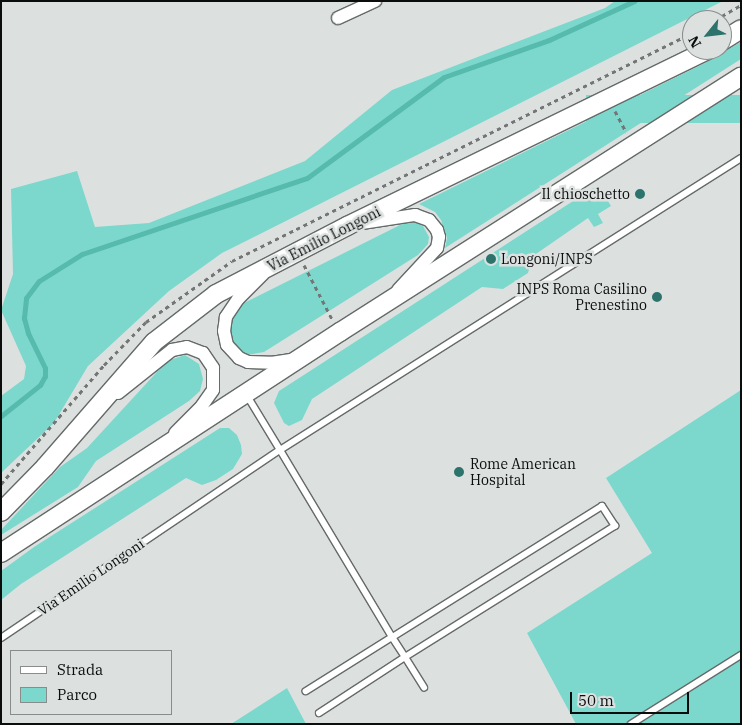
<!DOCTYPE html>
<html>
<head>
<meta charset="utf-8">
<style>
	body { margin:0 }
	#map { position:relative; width:742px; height:725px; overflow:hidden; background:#dce1e0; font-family:"IBM Plex Serif",serif }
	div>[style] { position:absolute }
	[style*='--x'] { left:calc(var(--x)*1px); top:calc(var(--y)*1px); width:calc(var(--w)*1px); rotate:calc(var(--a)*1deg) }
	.green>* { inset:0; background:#7cd8cc; transform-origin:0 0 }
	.stream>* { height:5px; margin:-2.5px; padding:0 2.5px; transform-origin:2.5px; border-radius:2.5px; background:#56baad }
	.path>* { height:3px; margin-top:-1.5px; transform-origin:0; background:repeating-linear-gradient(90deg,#737675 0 4px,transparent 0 8px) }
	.roads { filter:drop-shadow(1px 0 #656a69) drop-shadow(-1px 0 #656a69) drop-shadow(0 1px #656a69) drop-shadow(0 -1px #656a69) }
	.lane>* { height:6px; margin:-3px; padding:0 3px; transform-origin:3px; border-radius:3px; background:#fff }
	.street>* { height:12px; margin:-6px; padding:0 6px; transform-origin:6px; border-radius:6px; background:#fff }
	.secondary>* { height:18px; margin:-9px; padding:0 9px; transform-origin:9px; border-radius:9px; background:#fff }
	.dots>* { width:14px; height:14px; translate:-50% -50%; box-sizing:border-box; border:2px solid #dce1e0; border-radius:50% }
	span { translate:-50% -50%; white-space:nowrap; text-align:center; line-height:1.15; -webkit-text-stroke:5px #dce1e0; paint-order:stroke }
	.poi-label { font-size:14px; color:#0b0c0c }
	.right { translate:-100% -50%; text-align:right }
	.left { translate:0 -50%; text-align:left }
	.street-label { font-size:14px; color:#0b0c0c }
	.frame { position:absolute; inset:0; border:2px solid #0b0c0c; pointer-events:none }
	.legend { position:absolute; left:10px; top:650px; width:162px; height:65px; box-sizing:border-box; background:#dce1e0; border:1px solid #888c8b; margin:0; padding:6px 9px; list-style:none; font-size:15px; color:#0b0c0c }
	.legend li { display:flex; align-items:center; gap:10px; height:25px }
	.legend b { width:25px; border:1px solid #888c8b }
	.north { position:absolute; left:682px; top:10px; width:50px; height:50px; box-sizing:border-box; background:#dce1e0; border:1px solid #888c8b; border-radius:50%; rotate:241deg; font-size:14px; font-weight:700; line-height:20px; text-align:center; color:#0b0c0c }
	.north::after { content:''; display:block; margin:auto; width:18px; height:22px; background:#2c746b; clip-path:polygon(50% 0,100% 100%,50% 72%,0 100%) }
	.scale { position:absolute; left:570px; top:692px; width:119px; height:22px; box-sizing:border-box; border:2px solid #0b0c0c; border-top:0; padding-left:6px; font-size:15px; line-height:18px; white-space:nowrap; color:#0b0c0c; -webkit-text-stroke:4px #dce1e0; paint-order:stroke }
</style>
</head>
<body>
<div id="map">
	<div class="green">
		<i style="clip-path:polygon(615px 1px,723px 1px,222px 253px,169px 291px,88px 366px,54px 423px,1px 473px,1px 396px,24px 379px,26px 366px,1px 310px,13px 274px,11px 189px,77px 171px,95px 227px,149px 223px,305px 161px,392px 90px,605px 8px)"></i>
		<i style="clip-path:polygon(741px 42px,741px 59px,445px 248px,447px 238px,441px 220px,435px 212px,419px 204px,705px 63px)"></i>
		<i style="left:741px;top:95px;width:28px;height:155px;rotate:90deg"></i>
		<i style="clip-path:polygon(598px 185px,611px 206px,598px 214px,603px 223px,594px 227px,588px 218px,533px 256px,528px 273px,503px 289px,482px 287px,312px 399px,302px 420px,289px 426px,284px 423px,274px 403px,279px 391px)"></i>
		<i style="clip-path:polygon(415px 222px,423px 226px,429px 237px,428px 244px,418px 255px,264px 352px,247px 355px,231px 345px,229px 317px,240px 305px,404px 223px)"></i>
		<i style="clip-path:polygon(185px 355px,199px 364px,203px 379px,200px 391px,189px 401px,96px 461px,78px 487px,1px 535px,1px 530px,60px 467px,87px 448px,167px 361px)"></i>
		<i style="clip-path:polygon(741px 390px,741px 724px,576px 724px,527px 633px,652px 553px,606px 478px)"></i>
		<i style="clip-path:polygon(220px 428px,229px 428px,237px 435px,241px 445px,242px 454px,233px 469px,216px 480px,202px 485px,186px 478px,21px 584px,1px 600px,1px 571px,34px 547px)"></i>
		<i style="clip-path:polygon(287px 688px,306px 724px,231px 724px)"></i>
	</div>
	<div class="stream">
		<i style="--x:1;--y:416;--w:50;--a:-38.5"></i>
		<i style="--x:40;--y:385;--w:10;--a:-61"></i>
		<i style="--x:45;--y:376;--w:8;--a:-90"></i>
		<i style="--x:45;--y:368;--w:39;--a:-116"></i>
		<i style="--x:28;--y:333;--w:16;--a:-105"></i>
		<i style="--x:24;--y:318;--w:20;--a:-84"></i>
		<i style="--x:26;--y:298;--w:21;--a:-53"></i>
		<i style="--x:39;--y:281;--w:51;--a:-32.1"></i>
		<i style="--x:82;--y:254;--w:237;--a:-18.7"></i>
		<i style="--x:307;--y:178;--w:170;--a:-36.4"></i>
		<i style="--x:444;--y:77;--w:111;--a:-19.4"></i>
		<i style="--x:549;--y:40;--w:94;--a:-24.6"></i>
	</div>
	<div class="path">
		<i style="--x:715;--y:20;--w:30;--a:-30"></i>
		<i style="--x:615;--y:111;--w:24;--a:62"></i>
		<i style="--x:304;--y:265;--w:61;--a:62.6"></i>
		<i style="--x:1;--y:484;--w:157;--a:-49.1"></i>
		<i style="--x:104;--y:365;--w:60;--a:-45.7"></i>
		<i style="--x:146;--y:322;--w:105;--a:-35.3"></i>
		<i style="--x:232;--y:261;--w:513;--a:-26.37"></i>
	</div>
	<div class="roads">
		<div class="lane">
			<i style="--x:246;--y:394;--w:66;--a:58.7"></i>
			<i style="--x:280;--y:450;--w:218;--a:59.1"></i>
			<i style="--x:392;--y:637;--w:24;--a:57"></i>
			<i style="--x:405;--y:657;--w:248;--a:-32"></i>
			<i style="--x:615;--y:526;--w:24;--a:-123"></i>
			<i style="--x:602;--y:506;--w:248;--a:148"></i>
			<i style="--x:392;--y:637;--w:102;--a:147.9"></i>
			<i style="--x:1;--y:638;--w:336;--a:-34"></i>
			<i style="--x:280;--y:450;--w:546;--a:-32.35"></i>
			<i style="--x:319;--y:713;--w:103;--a:-33.1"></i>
			<i style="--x:405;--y:657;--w:36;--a:58"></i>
			<i style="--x:631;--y:724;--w:130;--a:-32.1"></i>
		</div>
		<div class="street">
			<i style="--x:338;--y:18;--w:41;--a:-24.7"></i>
			<i style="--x:362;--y:223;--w:54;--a:-8.6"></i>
			<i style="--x:415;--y:215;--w:15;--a:20"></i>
			<i style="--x:429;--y:220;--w:13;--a:51"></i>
			<i style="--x:437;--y:230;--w:7;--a:74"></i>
			<i style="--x:439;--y:237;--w:11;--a:100"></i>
			<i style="--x:437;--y:248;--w:57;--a:132.9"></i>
			<i style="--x:263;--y:274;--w:35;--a:135"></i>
			<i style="--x:238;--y:299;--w:22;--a:124"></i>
			<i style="--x:226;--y:317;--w:14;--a:98"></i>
			<i style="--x:224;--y:331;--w:14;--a:78"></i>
			<i style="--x:227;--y:345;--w:18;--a:47"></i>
			<i style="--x:239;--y:358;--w:10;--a:24"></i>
			<i style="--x:248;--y:362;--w:23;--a:2"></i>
			<i style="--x:271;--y:363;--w:25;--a:-9"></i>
			<i style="--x:118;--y:393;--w:69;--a:-38.5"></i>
			<i style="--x:172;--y:350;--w:15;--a:-11"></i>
			<i style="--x:187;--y:347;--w:17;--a:21"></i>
			<i style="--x:203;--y:353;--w:18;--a:56"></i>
			<i style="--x:213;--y:368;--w:22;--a:90"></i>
			<i style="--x:213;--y:390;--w:19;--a:125"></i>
			<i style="--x:202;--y:406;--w:38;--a:135"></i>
		</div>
		<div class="secondary">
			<i style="--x:722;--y:41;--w:22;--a:-32"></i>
			<i style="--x:1;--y:512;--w:63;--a:-45.6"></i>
			<i style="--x:45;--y:467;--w:166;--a:-48.9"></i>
			<i style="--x:154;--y:342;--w:78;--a:-37.7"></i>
			<i style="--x:216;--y:294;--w:148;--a:-27.4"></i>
			<i style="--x:347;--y:226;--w:402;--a:-26"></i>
			<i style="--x:1;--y:553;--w:405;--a:-33.1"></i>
			<i style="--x:340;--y:332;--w:475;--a:-32.5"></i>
		</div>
	</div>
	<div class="dots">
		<i style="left:640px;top:194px;background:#2c746b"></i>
		<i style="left:491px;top:259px;background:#2c746b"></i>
		<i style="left:657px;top:297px;background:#2c746b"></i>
		<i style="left:459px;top:472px;background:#2c746b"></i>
	</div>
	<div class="poi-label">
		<span class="right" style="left:630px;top:194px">Il chioschetto</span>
		<span class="left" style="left:501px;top:259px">Longoni/INPS</span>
		<span class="right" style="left:647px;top:297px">INPS Roma Casilino<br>Prenestino</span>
		<span class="left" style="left:470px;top:472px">Rome American<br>Hospital</span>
	</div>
	<div class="street-label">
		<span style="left:324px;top:239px;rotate:-27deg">Via Emilio Longoni</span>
		<span style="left:91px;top:577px;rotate:-34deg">Via Emilio Longoni</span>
	</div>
	<div class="frame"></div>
	<ul class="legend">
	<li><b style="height:6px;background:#fff"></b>Strada</li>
	<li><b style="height:14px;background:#7cd8cc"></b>Parco</li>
	</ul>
	<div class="north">N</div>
	<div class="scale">50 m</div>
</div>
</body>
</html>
